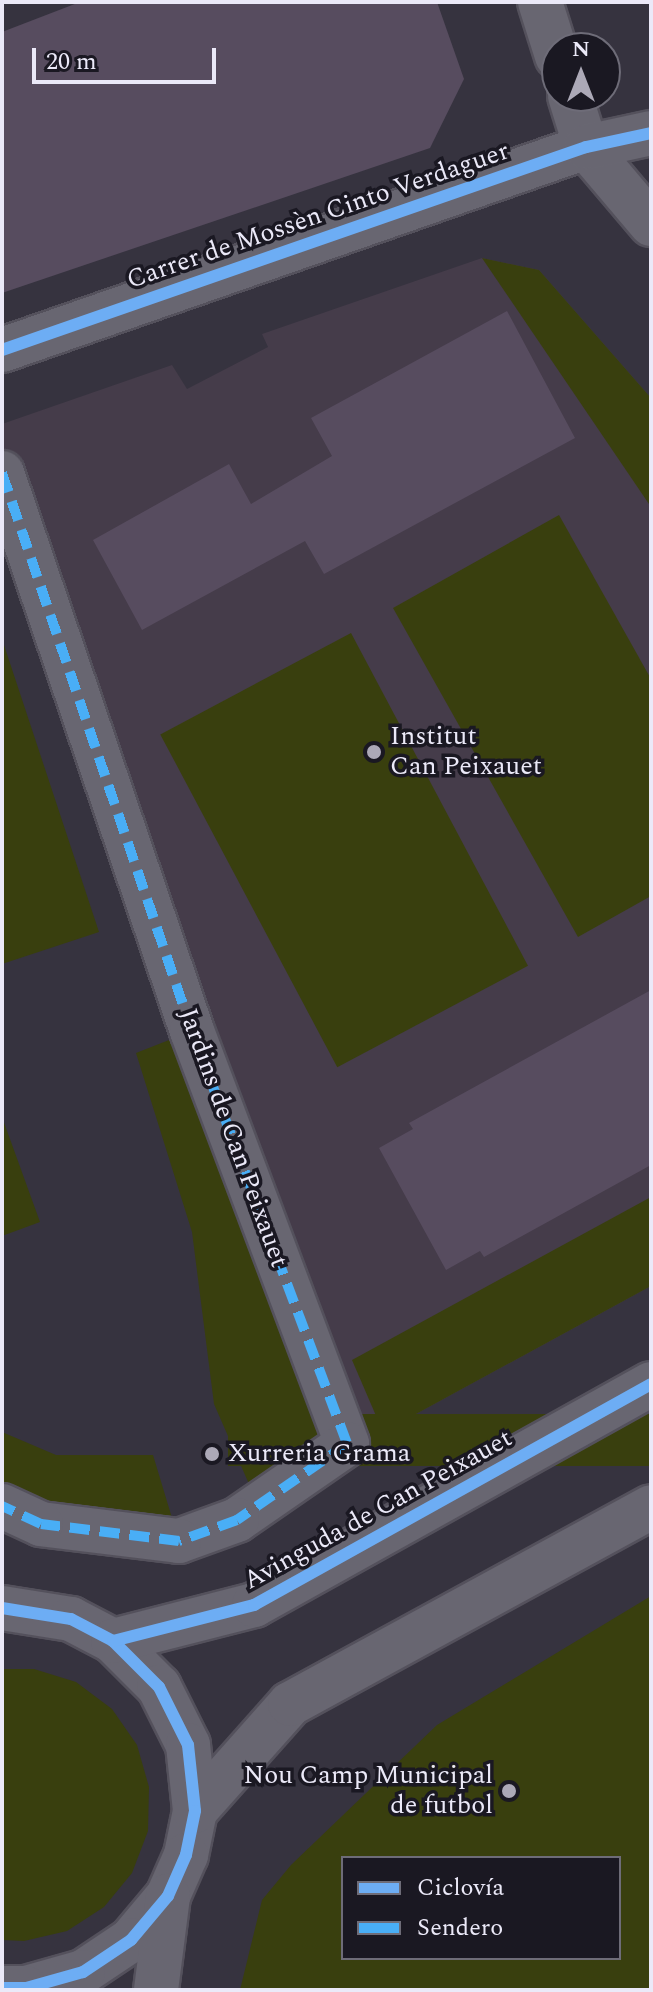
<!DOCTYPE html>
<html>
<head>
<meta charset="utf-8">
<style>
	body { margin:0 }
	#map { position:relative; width:653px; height:1992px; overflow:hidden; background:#36333f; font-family:Spectral,serif }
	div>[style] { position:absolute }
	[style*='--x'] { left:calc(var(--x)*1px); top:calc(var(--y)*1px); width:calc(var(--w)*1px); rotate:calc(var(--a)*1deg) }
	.education>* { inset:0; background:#453c4a }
	.green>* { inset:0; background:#393f0e; transform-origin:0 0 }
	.building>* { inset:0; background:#574c5f }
	.roads { filter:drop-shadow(2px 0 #54515c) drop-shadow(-2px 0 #54515c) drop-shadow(0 2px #54515c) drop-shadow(0 -2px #54515c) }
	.pedestrian>* { height:44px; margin:-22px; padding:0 22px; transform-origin:22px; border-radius:22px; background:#686671 }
	.minor>* { height:44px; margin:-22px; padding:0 22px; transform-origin:22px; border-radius:22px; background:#686671 }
	.quiet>* { height:10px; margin-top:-5px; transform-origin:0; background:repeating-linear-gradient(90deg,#49aef6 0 20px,transparent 0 30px) }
	.cycleway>* { height:12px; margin:-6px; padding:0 6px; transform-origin:6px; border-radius:6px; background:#6dadf4 }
	.dots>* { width:22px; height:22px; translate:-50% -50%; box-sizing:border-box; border:4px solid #1a1822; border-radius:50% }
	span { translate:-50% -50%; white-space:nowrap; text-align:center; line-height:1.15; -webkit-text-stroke:7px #1a1822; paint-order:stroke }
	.street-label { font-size:26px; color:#ebe9f8 }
	.poi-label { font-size:26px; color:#ebe9f8 }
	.left { translate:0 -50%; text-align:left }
	.right { translate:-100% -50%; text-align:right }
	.frame { position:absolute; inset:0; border:4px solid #ebe9f8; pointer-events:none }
	.legend { position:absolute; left:341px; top:1856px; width:280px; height:104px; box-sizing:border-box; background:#1a1822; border:2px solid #6e6c78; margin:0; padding:10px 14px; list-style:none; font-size:24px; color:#ebe9f8 }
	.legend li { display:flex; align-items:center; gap:16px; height:40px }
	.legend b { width:40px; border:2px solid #6e6c78 }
	.north { position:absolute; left:541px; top:32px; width:80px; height:80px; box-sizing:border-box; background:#1a1822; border:2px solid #6e6c78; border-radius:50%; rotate:0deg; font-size:22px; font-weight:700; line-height:32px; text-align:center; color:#ebe9f8 }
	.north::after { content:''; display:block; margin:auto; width:28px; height:36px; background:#aca9b7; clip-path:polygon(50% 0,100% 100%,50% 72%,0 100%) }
	.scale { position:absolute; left:32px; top:48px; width:184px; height:36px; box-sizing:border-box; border:4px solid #ebe9f8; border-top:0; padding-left:10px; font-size:24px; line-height:28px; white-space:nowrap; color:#ebe9f8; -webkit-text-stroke:6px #1a1822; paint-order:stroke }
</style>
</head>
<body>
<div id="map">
	<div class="education">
		<i style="clip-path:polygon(482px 258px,539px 270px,651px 398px,651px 1286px,383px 1432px,347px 1444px,2px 473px,2px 424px,172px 365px,187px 389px,268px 347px,262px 334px)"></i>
	</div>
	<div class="green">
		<i style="clip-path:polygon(482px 258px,539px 270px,651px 398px,651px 507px)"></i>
		<i style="clip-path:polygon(559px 515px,651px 679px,651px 896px,578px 937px,393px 608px)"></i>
		<i style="left:351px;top:633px;width:377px;height:216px;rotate:62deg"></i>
		<i style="clip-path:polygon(2px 639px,99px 932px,2px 964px)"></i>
		<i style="clip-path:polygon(192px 1031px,347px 1444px,256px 1500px,214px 1404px,192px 1232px,136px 1053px)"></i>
		<i style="clip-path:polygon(2px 1117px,40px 1222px,2px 1236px)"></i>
		<i style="clip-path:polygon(651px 1197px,651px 1286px,383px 1432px,352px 1360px)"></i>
		<i style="left:651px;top:1414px;width:52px;height:423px;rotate:90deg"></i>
		<i style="clip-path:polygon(2px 1432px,56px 1455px,153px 1455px,179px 1541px,2px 1506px)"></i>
		<i style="clip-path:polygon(evenodd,651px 1596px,651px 1990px,240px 1990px,262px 1900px,291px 1865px,437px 1725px,651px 1596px,619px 1858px,619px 1958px,343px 1958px,343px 1858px,619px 1858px)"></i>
		<i style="clip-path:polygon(2px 1669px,34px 1669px,76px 1682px,112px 1709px,137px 1745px,149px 1787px,148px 1831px,132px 1873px,104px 1907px,67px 1931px,24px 1941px,2px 1940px)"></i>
	</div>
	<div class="building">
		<i style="clip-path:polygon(80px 2px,437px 2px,464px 79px,430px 148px,2px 293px,2px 32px)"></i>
		<i style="clip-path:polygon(507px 311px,575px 438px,324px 574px,305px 541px,142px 630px,93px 540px,229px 464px,251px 504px,332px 456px,311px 418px)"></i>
		<i style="clip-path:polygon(651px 990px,651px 1165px,484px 1257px,480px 1251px,446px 1270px,379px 1148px,413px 1129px,409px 1123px)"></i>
	</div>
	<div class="roads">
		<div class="pedestrian">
			<i style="--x:2;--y:473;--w:589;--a:71.2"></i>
			<i style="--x:192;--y:1031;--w:441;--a:69.4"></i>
			<i style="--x:347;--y:1444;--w:134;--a:145.4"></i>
			<i style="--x:237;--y:1520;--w:62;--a:160.1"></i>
			<i style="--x:179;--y:1541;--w:139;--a:-173"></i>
			<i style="--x:41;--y:1524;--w:43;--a:-155.2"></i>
		</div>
		<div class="minor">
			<i style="--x:540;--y:2;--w:57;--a:72.5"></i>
			<i style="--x:570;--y:96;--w:53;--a:72.6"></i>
			<i style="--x:586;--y:147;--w:101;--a:49.8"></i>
			<i style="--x:2;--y:350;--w:618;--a:-19.17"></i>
			<i style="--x:586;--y:147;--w:66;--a:-12.2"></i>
			<i style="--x:2;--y:1608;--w:70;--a:9.1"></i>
			<i style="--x:71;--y:1619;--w:47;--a:27.6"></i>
			<i style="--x:113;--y:1641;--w:65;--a:45"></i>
			<i style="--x:159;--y:1687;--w:65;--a:63.4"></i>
			<i style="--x:188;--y:1745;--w:66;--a:83.9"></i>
			<i style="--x:195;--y:1811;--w:45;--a:101.6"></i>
			<i style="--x:186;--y:1855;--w:45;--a:113.7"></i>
			<i style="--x:168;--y:1896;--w:57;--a:130.1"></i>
			<i style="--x:131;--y:1940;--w:58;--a:146.3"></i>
			<i style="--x:83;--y:1972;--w:59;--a:164.3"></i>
			<i style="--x:26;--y:1988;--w:24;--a:180"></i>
			<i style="--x:113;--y:1641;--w:146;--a:-14.3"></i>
			<i style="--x:254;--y:1605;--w:454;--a:-29.1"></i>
			<i style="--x:195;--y:1811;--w:143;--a:-48.4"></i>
			<i style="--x:290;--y:1704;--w:411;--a:-28.6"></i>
			<i style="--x:156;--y:1990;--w:95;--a:-82.7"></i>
		</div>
	</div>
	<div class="quiet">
		<i style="--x:2;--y:473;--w:589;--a:71.2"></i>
		<i style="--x:192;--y:1031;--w:441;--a:69.4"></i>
		<i style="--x:347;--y:1444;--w:134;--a:145.4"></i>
		<i style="--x:237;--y:1520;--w:62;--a:160.1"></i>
		<i style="--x:179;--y:1541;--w:139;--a:-173"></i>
		<i style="--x:41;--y:1524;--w:43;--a:-155.2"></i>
	</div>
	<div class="cycleway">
		<i style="--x:2;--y:350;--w:618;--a:-19.17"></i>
		<i style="--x:586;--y:147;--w:66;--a:-12.2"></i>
		<i style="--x:2;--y:1608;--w:70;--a:9.1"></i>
		<i style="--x:71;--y:1619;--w:47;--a:27.6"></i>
		<i style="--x:113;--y:1641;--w:65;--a:45"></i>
		<i style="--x:159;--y:1687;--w:65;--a:63.4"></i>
		<i style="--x:188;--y:1745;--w:66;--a:83.9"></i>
		<i style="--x:195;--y:1811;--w:45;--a:101.6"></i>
		<i style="--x:186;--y:1855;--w:45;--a:113.7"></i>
		<i style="--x:168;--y:1896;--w:57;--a:130.1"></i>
		<i style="--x:131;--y:1940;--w:58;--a:146.3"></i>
		<i style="--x:83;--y:1972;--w:59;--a:164.3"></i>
		<i style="--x:26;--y:1988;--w:24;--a:180"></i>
		<i style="--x:113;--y:1641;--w:146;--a:-14.3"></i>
		<i style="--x:254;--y:1605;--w:454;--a:-29.1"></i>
	</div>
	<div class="dots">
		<i style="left:374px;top:752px;background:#aca9b7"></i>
		<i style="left:212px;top:1454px;background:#aca9b7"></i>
		<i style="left:509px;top:1791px;background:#aca9b7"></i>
	</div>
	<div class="street-label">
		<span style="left:318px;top:216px;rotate:-19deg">Carrer de Mossèn Cinto Verdaguer</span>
		<span style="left:233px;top:1138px;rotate:70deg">Jardins de Can Peixauet</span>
		<span style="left:378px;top:1510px;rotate:-29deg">Avinguda de Can Peixauet</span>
	</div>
	<div class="poi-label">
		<span class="left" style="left:390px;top:752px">Institut<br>Can Peixauet</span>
		<span class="left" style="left:228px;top:1454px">Xurreria Grama</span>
		<span class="right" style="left:493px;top:1791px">Nou Camp Municipal<br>de futbol</span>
	</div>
	<div class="frame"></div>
	<ul class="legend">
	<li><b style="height:10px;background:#6dadf4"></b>Ciclovía</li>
	<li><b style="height:10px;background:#49aef6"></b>Sendero</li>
	</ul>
	<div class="north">N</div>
	<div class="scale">20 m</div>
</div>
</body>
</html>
